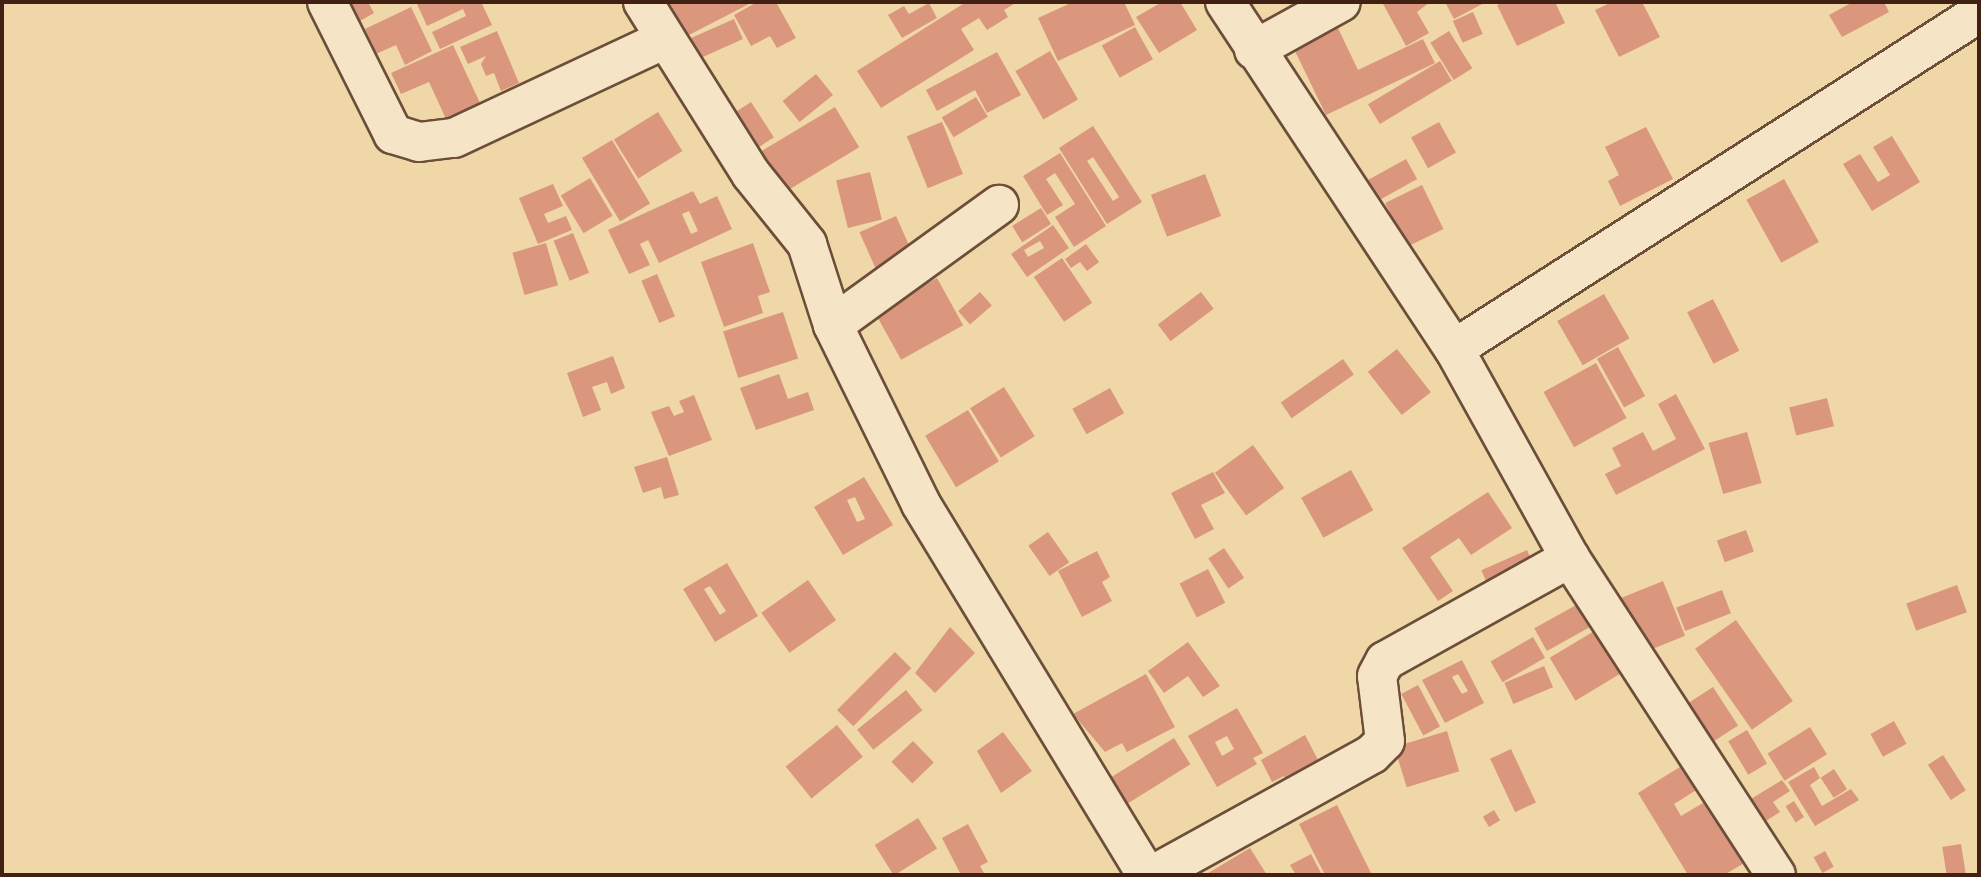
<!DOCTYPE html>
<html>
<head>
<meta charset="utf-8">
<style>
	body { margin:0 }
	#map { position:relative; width:1981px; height:877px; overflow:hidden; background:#efd7a7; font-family:"EB Garamond",serif }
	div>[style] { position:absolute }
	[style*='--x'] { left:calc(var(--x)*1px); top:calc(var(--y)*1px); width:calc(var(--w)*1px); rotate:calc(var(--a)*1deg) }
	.building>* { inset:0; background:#db977e; transform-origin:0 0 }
	.roads { filter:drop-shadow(2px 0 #6c4e39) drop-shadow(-2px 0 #6c4e39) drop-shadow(0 2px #6c4e39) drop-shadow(0 -2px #6c4e39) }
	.minor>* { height:38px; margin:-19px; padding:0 19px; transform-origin:19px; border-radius:19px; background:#f5e5c6 }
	span { translate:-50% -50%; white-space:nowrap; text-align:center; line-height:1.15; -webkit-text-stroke:5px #f5e5c6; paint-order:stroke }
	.frame { position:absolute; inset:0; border:4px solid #412114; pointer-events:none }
</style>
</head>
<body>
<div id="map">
	<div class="building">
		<i style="clip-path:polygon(340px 2px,368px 2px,374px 13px,353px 25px)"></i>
		<i style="clip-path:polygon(481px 2px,492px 25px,440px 49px,432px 32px,466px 16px,463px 9px,427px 26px,417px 4px)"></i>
		<i style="clip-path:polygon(667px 2px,753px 2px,685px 37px)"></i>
		<i style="clip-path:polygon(757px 2px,776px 2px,796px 38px,777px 48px,770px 36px,751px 46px,734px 15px)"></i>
		<i style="clip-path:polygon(966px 2px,1017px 2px,1004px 10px,1008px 17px,987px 30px,979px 18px,961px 29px,974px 50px,881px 108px,857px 71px)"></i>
		<i style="clip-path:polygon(1073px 2px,1124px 2px,1135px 25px,1058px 61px,1038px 18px)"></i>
		<i style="clip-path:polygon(1162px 2px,1180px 2px,1197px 30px,1159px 53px,1136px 17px)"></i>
		<i style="clip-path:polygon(1382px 2px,1430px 2px,1417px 12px,1429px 33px,1406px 46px)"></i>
		<i style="clip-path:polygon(1445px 2px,1486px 2px,1454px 19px)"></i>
		<i style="clip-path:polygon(1504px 2px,1555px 2px,1565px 23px,1517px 46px,1497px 5px)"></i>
		<i style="clip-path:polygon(1612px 2px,1642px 2px,1660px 37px,1619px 57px,1595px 10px)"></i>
		<i style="clip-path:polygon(1853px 2px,1884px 2px,1889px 12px,1842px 37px,1829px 15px)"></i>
		<i style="clip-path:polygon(929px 3px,937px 18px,902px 38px,888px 15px,904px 6px,909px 14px)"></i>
		<i style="clip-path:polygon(411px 7px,432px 51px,405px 65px,396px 45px,376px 54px,365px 29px)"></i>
		<i style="left:1473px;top:12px;width:24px;height:22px;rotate:66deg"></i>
		<i style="left:734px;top:19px;width:22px;height:47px;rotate:66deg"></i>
		<i style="clip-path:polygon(1337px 26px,1358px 70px,1423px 39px,1435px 63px,1326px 115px,1293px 47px)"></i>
		<i style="left:1135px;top:27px;width:37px;height:38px;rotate:61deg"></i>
		<i style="clip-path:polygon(497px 31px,519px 83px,501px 91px,494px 73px,486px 76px,481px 64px,486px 56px,468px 64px,460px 47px)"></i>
		<i style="left:1449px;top:31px;width:44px;height:22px;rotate:58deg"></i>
		<i style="clip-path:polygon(453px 45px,480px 103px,446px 119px,429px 82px,401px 94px,391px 73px)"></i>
		<i style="left:1050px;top:51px;width:56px;height:40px;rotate:60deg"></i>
		<i style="clip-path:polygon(997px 52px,1021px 95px,987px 113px,975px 90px,937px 111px,926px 90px)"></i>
		<i style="left:1440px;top:61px;width:23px;height:84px;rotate:59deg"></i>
		<i style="left:816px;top:74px;width:27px;height:43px;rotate:51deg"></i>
		<i style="left:976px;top:97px;width:23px;height:40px;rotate:59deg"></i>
		<i style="left:751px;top:102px;width:42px;height:22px;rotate:57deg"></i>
		<i style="left:835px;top:107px;width:47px;height:89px;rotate:59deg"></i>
		<i style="left:658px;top:112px;width:46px;height:52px;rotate:58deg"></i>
		<i style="left:942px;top:122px;width:56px;height:38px;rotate:68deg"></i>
		<i style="left:1439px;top:122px;width:35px;height:32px;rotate:61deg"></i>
		<i style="clip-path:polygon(evenodd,1093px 126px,1142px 202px,1107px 224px,1059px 148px,1093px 126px,1093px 157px,1119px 197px,1113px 201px,1087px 161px,1093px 157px)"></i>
		<i style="clip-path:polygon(1646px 127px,1673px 179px,1620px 206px,1608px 181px,1619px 175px,1605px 147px)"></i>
		<i style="clip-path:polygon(1892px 136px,1920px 182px,1872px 211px,1843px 164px,1860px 154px,1878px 182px,1890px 175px,1873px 147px)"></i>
		<i style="left:612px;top:140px;width:74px;height:35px;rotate:59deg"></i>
		<i style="clip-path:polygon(1060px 153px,1106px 226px,1074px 247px,1055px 217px,1075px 204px,1055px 173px,1046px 179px,1063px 205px,1047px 215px,1023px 176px)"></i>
		<i style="left:1406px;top:159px;width:23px;height:43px;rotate:61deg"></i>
		<i style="left:870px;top:172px;width:49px;height:35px;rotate:76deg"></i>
		<i style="left:1205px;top:174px;width:45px;height:58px;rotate:69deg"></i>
		<i style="left:590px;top:178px;width:44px;height:34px;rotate:59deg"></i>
		<i style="left:1784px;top:179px;width:72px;height:43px;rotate:61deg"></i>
		<i style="clip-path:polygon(553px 184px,563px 206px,544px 214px,548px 223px,566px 216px,572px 230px,538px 244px,519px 198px)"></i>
		<i style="left:1422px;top:185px;width:49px;height:41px;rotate:64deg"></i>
		<i style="clip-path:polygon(evenodd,693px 191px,700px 204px,717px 196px,732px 229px,659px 263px,648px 240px,640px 244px,650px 265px,629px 274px,608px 230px,693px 191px,689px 211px,698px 231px,691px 234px,682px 214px,689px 211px)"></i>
		<i style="left:1041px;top:208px;width:19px;height:34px;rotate:58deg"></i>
		<i style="left:896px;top:216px;width:48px;height:40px;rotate:66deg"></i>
		<i style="clip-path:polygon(evenodd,1053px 225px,1069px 248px,1027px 277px,1011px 254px,1053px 225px,1040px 241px,1044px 248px,1028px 257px,1024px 250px,1040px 241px)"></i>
		<i style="left:573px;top:233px;width:43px;height:21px;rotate:68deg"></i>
		<i style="left:546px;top:243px;width:44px;height:35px;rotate:74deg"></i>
		<i style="clip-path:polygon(753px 243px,770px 292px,758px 296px,763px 313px,724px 327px,701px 262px)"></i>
		<i style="clip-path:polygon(1086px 244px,1099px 262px,1087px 271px,1080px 262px,1071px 268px,1065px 259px)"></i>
		<i style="left:1062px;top:258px;width:54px;height:34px;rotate:56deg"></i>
		<i style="left:657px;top:274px;width:46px;height:17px;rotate:67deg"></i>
		<i style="left:937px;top:278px;width:54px;height:71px;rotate:61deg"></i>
		<i style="left:980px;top:292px;width:18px;height:29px;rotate:49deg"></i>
		<i style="left:1201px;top:292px;width:21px;height:54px;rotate:53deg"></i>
		<i style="left:1604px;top:294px;width:51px;height:54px;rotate:60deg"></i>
		<i style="left:1713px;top:299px;width:58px;height:29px;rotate:63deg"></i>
		<i style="left:783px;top:312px;width:49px;height:63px;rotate:72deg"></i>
		<i style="left:1618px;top:347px;width:56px;height:24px;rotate:61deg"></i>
		<i style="left:1397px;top:349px;width:55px;height:37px;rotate:52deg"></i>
		<i style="clip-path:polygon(613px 356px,625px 388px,611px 394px,607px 382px,592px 387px,601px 410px,583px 417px,567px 373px)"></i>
		<i style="left:1343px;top:359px;width:19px;height:76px;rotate:55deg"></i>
		<i style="left:1596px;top:363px;width:63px;height:60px;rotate:61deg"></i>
		<i style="clip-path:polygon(779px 374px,788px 399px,808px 392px,814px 410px,756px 430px,740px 388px)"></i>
		<i style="left:1004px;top:387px;width:58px;height:40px;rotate:58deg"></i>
		<i style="left:1110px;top:388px;width:29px;height:43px;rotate:61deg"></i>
		<i style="clip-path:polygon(1676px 394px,1705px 449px,1616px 495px,1605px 474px,1621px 466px,1612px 448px,1643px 432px,1653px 451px,1676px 439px,1658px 404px)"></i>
		<i style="clip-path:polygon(694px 395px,712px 440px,669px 456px,651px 412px,669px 406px,674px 416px,684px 412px,679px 401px)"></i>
		<i style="left:1827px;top:398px;width:29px;height:39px;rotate:76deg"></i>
		<i style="left:968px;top:410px;width:60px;height:50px;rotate:59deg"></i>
		<i style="left:1747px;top:432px;width:53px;height:40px;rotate:74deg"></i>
		<i style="left:1253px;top:445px;width:53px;height:47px;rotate:54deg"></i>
		<i style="clip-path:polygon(667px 457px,679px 495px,664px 499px,661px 487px,643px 493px,634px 467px)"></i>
		<i style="left:1351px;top:470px;width:46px;height:57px;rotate:61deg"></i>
		<i style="clip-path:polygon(1213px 472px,1225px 493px,1201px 505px,1214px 529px,1195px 539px,1171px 493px)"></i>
		<i style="clip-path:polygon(evenodd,864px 477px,893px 525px,843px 555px,814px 507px,864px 477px,855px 497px,865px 519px,857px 522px,847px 500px,855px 497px)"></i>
		<i style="clip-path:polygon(1488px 492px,1512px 528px,1471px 555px,1459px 538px,1430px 557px,1453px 591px,1438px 601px,1402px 548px)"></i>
		<i style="left:1746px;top:530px;width:23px;height:31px;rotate:70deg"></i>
		<i style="left:1048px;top:532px;width:37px;height:24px;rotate:55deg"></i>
		<i style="left:1224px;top:548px;width:36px;height:19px;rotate:56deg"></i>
		<i style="left:1527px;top:550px;width:27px;height:50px;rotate:66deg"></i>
		<i style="clip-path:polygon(1097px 551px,1110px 577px,1102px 582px,1112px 601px,1082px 617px,1058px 571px)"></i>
		<i style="clip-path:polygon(evenodd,727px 563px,758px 616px,715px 642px,683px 589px,727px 563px,710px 586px,726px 611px,720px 615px,704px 589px,710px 586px)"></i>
		<i style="left:1208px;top:569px;width:38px;height:32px;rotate:63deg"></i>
		<i style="left:808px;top:580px;width:49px;height:57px;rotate:55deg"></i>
		<i style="left:1663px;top:581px;width:59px;height:48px;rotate:68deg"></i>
		<i style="left:1957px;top:585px;width:29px;height:54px;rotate:70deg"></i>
		<i style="left:1722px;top:590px;width:25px;height:49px;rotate:69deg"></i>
		<i style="left:1578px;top:604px;width:26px;height:50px;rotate:61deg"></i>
		<i style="left:1736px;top:620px;width:99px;height:50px;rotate:55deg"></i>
		<i style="clip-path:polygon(950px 627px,975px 653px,935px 693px,915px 673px)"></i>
		<i style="left:1596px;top:630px;width:50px;height:54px;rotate:59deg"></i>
		<i style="left:1533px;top:637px;width:24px;height:49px;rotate:60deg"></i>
		<i style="clip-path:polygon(1188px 642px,1220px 686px,1203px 697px,1188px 676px,1164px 693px,1148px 671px)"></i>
		<i style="left:895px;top:652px;width:23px;height:82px;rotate:45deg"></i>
		<i style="clip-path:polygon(evenodd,1462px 660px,1484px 703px,1445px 723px,1422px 680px,1462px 660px,1458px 674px,1468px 691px,1462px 694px,1452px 677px,1458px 674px)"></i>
		<i style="left:1544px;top:666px;width:23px;height:43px;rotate:67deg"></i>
		<i style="clip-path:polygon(1146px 674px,1175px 727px,1127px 752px,1122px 743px,1105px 752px,1073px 714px)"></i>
		<i style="left:1418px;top:685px;width:47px;height:19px;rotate:62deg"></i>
		<i style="left:1713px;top:687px;width:46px;height:50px;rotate:57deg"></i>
		<i style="left:906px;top:690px;width:26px;height:63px;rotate:51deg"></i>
		<i style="clip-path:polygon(evenodd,1237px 708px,1263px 753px,1253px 758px,1257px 764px,1217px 787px,1188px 736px,1237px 708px,1227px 736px,1234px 749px,1222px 756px,1215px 742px,1227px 736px)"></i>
		<i style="left:1894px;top:721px;width:26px;height:27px;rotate:61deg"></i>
		<i style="left:837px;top:725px;width:41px;height:66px;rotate:51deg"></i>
		<i style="left:1810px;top:727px;width:32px;height:50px;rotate:58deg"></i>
		<i style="left:1747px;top:730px;width:39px;height:22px;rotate:59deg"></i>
		<i style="left:1447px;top:731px;width:42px;height:55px;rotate:73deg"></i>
		<i style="clip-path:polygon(1003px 732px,1032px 771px,1001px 793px,977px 751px)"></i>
		<i style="clip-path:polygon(1305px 735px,1327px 777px,1293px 794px,1284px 776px,1272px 782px,1261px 760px)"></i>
		<i style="left:1174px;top:738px;width:31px;height:79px;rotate:58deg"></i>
		<i style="left:913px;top:741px;width:30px;height:30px;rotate:46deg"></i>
		<i style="left:1511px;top:749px;width:59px;height:23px;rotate:65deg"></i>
		<i style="left:1943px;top:755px;width:42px;height:18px;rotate:57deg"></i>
		<i style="clip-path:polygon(1683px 765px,1698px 789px,1674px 804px,1681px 816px,1708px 800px,1746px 862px,1724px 875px,1688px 875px,1638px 793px)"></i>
		<i style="clip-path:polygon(1814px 767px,1820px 778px,1810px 785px,1822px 806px,1851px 789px,1859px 800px,1815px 826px,1788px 782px)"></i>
		<i style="left:1834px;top:769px;width:24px;height:16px;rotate:57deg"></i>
		<i style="clip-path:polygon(1782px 780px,1790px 791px,1773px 802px,1780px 812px,1752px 830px,1736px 808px)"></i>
		<i style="left:1794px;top:801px;width:19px;height:10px;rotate:58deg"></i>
		<i style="clip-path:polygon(1337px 805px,1372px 875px,1325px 875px,1299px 824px)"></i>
		<i style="left:1494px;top:810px;width:12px;height:13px;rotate:59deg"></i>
		<i style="left:918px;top:818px;width:36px;height:51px;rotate:58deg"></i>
		<i style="clip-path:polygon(968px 824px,988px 862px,980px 866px,985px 875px,961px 875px,942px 838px)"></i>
		<i style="left:1961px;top:844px;width:31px;height:19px;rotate:81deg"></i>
		<i style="clip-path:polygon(1250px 848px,1267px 875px,1205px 875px)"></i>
		<i style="left:1825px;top:851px;width:18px;height:13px;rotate:61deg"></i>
		<i style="clip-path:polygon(1311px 854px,1322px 875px,1296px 875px,1290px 865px)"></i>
	</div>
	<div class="roads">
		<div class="minor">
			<i style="--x:327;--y:2;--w:148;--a:63.4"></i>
			<i style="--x:393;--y:134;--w:27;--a:17"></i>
			<i style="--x:419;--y:142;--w:35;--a:-7"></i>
			<i style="--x:454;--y:138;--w:233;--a:-25.1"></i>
			<i style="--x:643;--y:2;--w:203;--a:57.9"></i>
			<i style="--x:751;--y:174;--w:90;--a:51.3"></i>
			<i style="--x:807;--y:244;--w:85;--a:72.2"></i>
			<i style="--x:833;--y:325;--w:199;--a:63.8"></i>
			<i style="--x:921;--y:504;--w:434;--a:58.7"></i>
			<i style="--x:1225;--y:2;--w:416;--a:56.6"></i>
			<i style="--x:1254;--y:50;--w:99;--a:-28.9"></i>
			<i style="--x:833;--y:325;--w:205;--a:-35.9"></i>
			<i style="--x:1570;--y:558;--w:378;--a:57"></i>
			<i style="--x:1153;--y:875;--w:250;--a:-28.9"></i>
			<i style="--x:1372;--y:754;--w:18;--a:-45"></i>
			<i style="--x:1385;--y:741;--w:65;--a:-97"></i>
			<i style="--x:1377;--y:676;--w:17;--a:-62"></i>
			<i style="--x:1385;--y:661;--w:212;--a:-29.1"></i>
			<i style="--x:1570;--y:558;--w:239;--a:-119"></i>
			<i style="--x:1454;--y:349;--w:623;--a:-32.62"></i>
		</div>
	</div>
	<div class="frame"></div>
</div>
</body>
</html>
